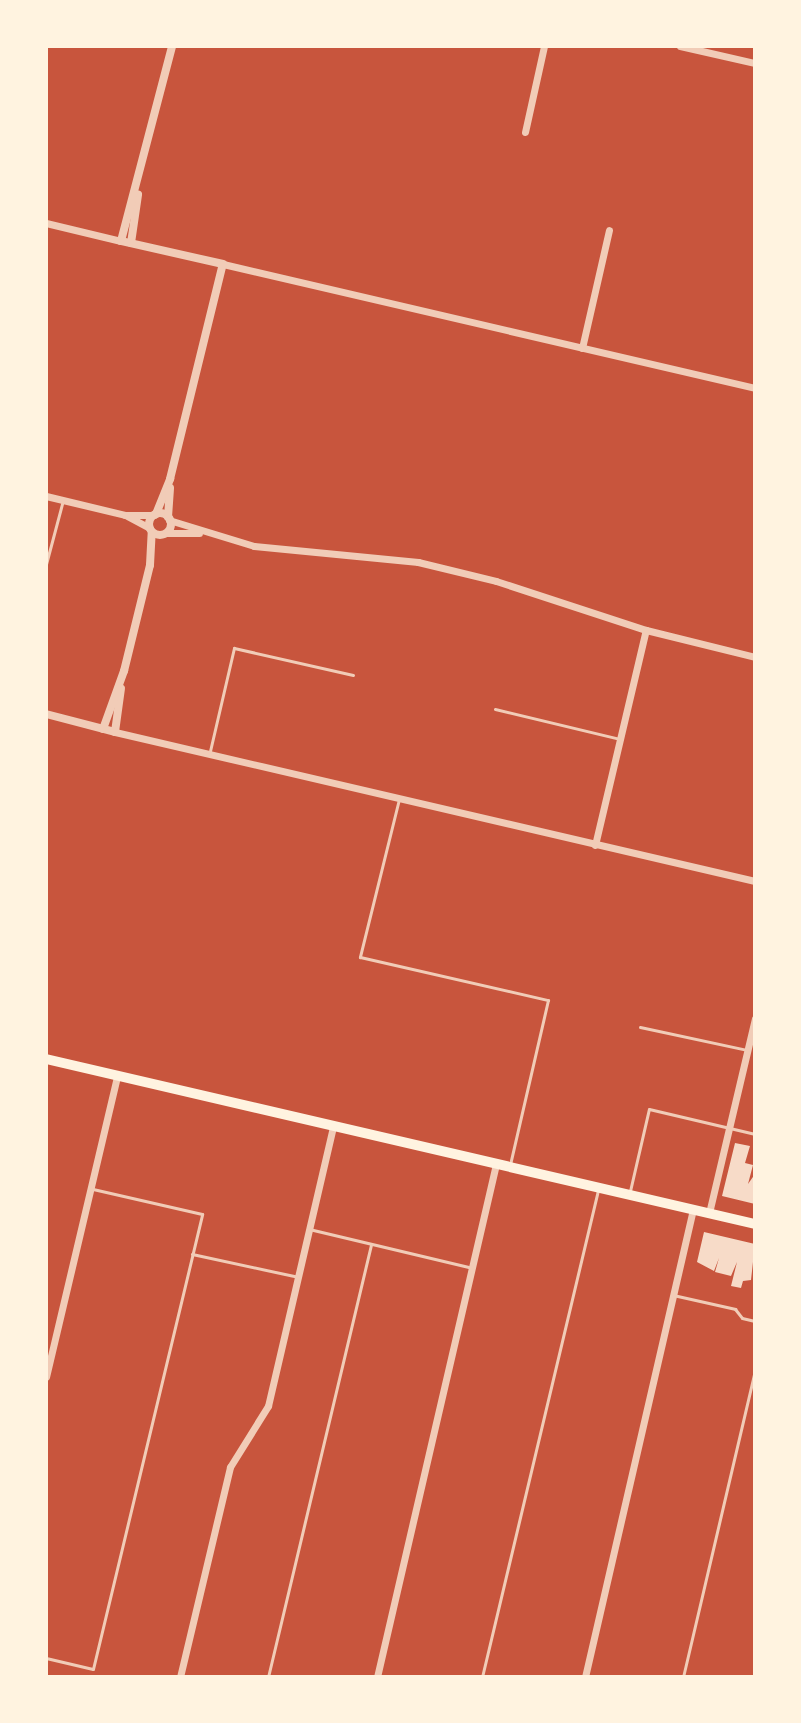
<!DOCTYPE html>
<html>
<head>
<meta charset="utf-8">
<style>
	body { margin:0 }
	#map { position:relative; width:801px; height:1723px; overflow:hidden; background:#c8553d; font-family:"Fira Sans",sans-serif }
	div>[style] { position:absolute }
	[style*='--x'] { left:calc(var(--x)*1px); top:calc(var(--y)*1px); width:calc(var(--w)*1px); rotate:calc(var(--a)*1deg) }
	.building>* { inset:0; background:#f7dbc8 }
	.service>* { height:3px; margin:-1.5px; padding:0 1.5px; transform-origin:1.5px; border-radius:1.5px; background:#f1ccb7 }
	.minor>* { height:7px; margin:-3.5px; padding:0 3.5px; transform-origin:3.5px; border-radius:3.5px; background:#f1ccb7 }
	.tertiary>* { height:8px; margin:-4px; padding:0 4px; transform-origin:4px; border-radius:4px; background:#f1ccb7 }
	.tertiary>.ring { margin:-4px; padding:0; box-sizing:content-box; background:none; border:8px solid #f1ccb7; border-radius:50% }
	.secondary>* { height:10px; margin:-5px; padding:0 5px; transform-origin:5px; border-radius:5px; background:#fff3e0 }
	span { translate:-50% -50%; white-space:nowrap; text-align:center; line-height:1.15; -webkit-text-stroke:6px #fff3e0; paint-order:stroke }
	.frame { position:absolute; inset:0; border:48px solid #fff3e0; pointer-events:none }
</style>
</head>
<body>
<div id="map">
	<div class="building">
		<i style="clip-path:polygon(735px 1143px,750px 1146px,745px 1163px,753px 1165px,748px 1184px,755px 1174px,755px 1204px,722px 1196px)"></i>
		<i style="clip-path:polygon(704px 1232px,755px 1244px,751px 1280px,743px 1281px,741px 1288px,731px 1286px,737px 1262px,731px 1276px,715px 1272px,719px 1258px,714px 1271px,697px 1262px)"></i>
	</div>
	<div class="service">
		<i style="--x:46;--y:564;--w:66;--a:-75.1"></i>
		<i style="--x:495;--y:709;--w:129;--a:13.5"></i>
		<i style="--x:210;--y:751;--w:106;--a:-76.9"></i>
		<i style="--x:234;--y:648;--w:122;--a:12.8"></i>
		<i style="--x:399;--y:799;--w:163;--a:103.9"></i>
		<i style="--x:360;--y:957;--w:193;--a:12.9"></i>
		<i style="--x:548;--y:1000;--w:168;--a:103"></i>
		<i style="--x:640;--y:1027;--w:109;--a:12.1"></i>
		<i style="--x:630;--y:1191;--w:84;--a:-77"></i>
		<i style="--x:649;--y:1109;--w:109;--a:13.3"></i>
		<i style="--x:309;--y:1229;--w:164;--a:13.4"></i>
		<i style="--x:192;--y:1254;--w:108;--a:12.2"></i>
		<i style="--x:673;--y:1295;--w:64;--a:12.7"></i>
		<i style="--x:735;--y:1309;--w:11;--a:52"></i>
		<i style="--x:742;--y:1318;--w:13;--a:13"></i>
		<i style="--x:46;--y:1658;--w:48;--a:13.2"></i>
		<i style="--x:93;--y:1669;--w:468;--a:-76.5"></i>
		<i style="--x:202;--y:1214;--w:112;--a:-167.1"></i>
		<i style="--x:268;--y:1677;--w:445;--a:-76.6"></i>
		<i style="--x:482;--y:1677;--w:501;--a:-76.6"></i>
		<i style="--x:683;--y:1677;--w:314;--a:-76.8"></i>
	</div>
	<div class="minor">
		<i style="--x:680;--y:46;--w:77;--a:12.8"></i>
		<i style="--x:525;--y:132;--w:88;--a:-77.5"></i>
		<i style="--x:46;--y:223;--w:77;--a:13.5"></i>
		<i style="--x:223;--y:264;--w:546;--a:13.12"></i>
		<i style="--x:582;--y:348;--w:121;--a:-77.1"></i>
		<i style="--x:46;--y:496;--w:81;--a:13.5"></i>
		<i style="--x:125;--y:515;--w:29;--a:0"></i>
		<i style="--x:127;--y:516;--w:26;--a:28"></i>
		<i style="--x:169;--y:520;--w:89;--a:17"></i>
		<i style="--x:254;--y:546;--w:165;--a:5.6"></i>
		<i style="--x:418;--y:562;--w:80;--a:13.7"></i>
		<i style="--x:496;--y:581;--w:158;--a:18.1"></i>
		<i style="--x:646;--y:630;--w:112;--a:13.9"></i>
		<i style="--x:167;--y:533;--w:32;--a:0"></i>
		<i style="--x:115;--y:732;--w:657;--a:13.11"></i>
		<i style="--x:595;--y:845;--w:221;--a:-76.7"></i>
		<i style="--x:709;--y:1213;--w:200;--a:-76.7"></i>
		<i style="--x:46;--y:1377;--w:309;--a:-76.7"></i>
		<i style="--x:180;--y:1677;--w:216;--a:-76.6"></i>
		<i style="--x:230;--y:1467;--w:72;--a:-58.1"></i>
		<i style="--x:268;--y:1406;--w:286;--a:-76.9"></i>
		<i style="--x:377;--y:1677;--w:527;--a:-76.94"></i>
		<i style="--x:585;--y:1677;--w:479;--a:-77"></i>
	</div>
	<div class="tertiary">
		<i style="--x:131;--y:243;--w:49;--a:-81.7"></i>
		<i class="ring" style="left:149px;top:513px;width:14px;height:14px"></i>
		<i style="--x:156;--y:514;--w:38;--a:-68"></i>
		<i style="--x:170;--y:479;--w:221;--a:-76.2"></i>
		<i style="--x:223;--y:264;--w:105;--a:-167.3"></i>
		<i style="--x:121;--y:241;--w:202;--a:-75.3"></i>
		<i style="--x:168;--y:517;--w:29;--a:-86"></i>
		<i style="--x:46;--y:714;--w:71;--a:14.6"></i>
		<i style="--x:115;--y:732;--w:44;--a:-82.2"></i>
		<i style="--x:103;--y:729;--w:62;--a:-70.1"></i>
		<i style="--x:124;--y:671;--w:109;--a:-76.2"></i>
		<i style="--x:150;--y:565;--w:33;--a:-87"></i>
	</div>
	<div class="secondary">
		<i style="--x:46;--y:1059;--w:728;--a:13.1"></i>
	</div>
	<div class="frame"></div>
</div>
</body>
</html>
